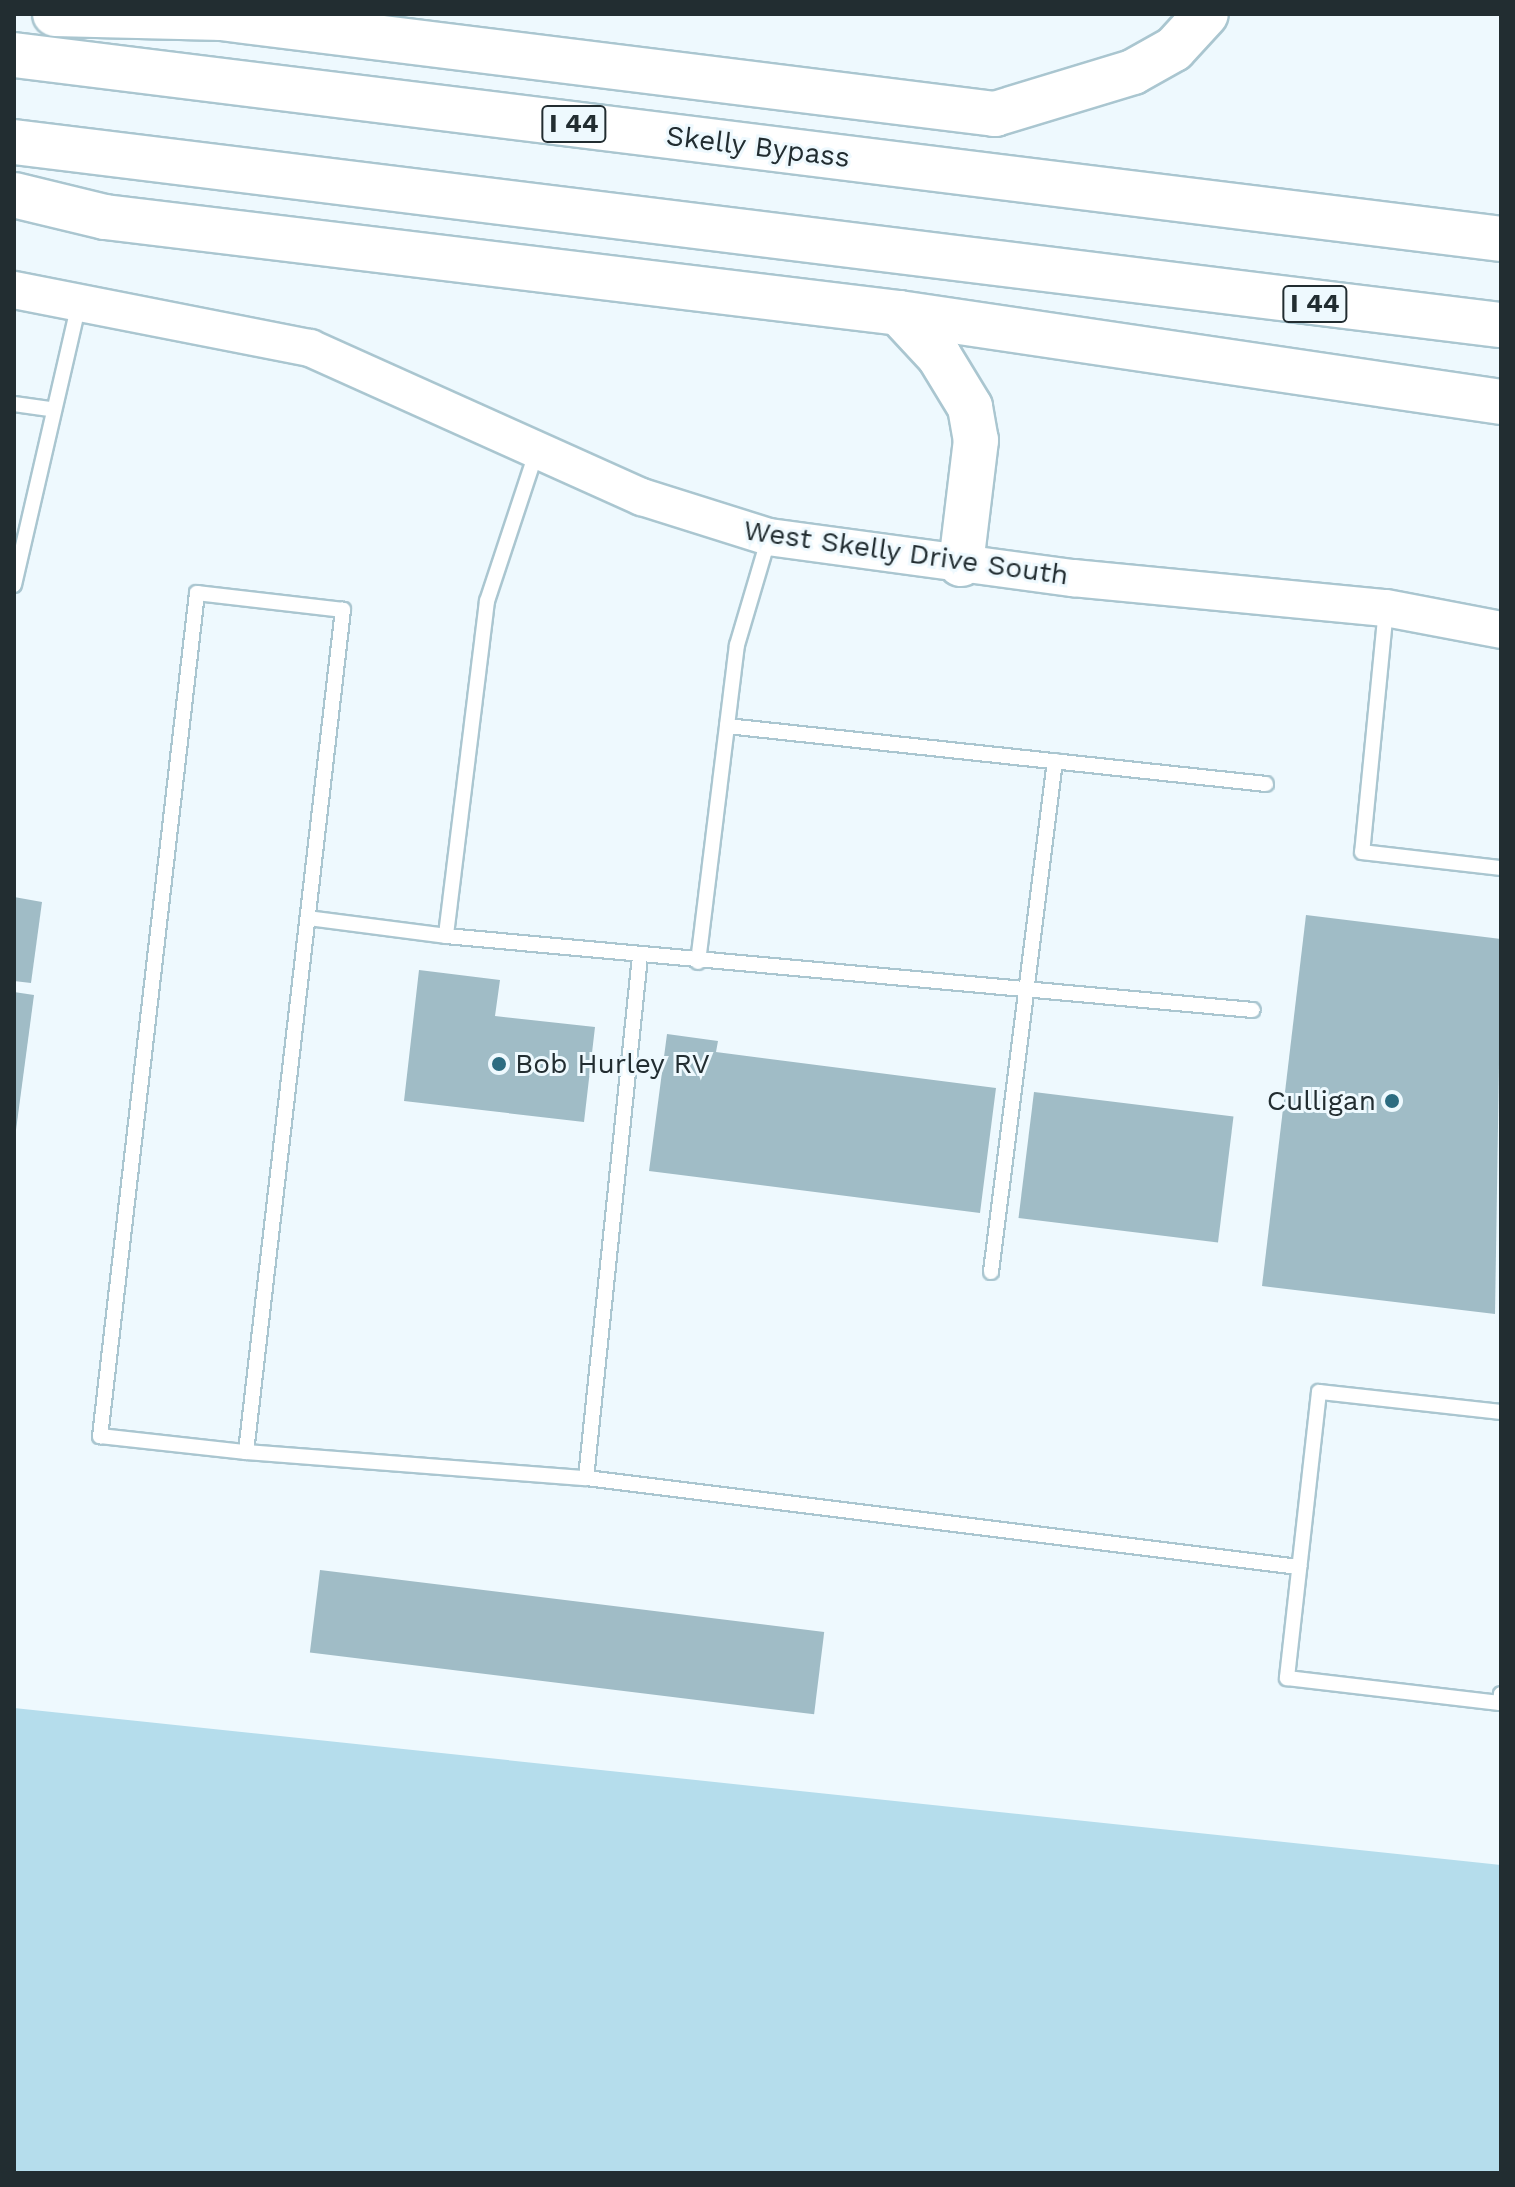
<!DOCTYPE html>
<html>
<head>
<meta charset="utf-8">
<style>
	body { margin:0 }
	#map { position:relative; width:1515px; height:2187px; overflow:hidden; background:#eef9fe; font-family:"Work Sans",sans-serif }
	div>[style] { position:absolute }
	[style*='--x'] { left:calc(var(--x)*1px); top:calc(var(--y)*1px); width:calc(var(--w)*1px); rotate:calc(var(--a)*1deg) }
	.green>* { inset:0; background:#b5ddec }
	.building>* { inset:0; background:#a0bcc6; transform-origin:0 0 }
	.roads { filter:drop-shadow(2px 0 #aac6d0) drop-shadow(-2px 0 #aac6d0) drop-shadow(0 2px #aac6d0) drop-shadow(0 -2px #aac6d0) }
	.service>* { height:14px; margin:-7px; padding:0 7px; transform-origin:7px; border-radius:7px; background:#fff }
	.tertiary>* { height:36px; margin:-18px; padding:0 18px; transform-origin:18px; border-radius:18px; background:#fff }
	.motorway>* { height:44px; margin:-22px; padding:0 22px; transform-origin:22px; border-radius:22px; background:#fff }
	.dots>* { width:22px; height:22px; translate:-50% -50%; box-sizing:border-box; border:4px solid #eef9fe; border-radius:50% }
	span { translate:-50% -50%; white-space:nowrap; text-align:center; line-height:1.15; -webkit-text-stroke:6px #eef9fe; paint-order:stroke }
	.shield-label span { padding:2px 6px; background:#eef9fe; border:2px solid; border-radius:6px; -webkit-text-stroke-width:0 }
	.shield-label { font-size:26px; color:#222d31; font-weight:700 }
	.street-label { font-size:28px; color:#222d31 }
	.poi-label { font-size:28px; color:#222d31 }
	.left { translate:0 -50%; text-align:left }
	.right { translate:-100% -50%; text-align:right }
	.frame { position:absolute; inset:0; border:16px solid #222d31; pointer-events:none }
</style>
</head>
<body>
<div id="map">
	<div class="green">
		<i style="clip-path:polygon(14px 1708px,1501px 1865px,1501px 2173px,14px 2173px)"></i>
	</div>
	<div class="building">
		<i style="clip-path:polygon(14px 897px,42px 902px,31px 983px,14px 981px)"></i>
		<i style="clip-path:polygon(1306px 915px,1501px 939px,1495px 1314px,1262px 1286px)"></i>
		<i style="clip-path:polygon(419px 970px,500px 980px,495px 1016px,595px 1027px,584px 1122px,404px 1101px)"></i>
		<i style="clip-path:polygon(14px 992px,34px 995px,16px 1130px,14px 1130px)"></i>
		<i style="clip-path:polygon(667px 1034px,718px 1041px,716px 1052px,996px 1088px,980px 1213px,649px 1171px)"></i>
		<i style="left:1034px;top:1092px;width:201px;height:127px;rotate:7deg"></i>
		<i style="left:320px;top:1570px;width:508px;height:83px;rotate:7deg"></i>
	</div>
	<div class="roads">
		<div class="service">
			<i style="--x:14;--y:404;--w:36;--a:8"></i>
			<i style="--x:537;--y:450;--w:159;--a:108.3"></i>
			<i style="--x:487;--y:601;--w:337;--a:97"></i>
			<i style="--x:446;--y:936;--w:810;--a:5.24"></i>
			<i style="--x:14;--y:585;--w:289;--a:-77"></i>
			<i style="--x:1386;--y:609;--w:244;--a:95.6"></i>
			<i style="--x:1362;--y:852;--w:140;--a:6.6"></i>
			<i style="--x:727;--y:726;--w:542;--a:6.14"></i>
			<i style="--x:308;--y:918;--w:139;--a:7.4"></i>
			<i style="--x:698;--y:962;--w:319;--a:-83"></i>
			<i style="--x:737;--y:645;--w:113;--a:-73.5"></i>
			<i style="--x:991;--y:1272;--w:515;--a:-82.86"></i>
			<i style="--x:1501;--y:1412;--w:183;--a:-173.7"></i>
			<i style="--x:1319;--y:1392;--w:288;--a:96.4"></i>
			<i style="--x:1287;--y:1678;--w:214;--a:6.7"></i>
			<i style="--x:1500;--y:1703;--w:9;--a:-84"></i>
			<i style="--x:246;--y:1452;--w:848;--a:-83.43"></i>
			<i style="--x:343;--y:610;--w:147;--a:-173.4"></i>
			<i style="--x:197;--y:593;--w:849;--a:96.56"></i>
			<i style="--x:100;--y:1436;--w:147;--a:6.3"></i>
			<i style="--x:246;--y:1452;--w:341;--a:4.4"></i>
			<i style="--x:586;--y:1478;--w:719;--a:7.12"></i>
			<i style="--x:586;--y:1478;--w:525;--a:-84.09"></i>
		</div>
		<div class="tertiary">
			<i style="--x:14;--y:290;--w:302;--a:11.1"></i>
			<i style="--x:310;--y:348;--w:364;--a:24.2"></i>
			<i style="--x:642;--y:497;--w:133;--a:17.5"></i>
			<i style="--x:769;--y:537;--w:307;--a:7.7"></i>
			<i style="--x:1073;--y:578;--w:314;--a:5.5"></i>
			<i style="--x:1386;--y:608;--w:117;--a:10.8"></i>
		</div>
		<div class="motorway">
			<i style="--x:55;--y:14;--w:166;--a:1.4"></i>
			<i style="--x:221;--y:18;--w:780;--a:7.07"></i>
			<i style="--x:995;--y:114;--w:144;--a:-16.9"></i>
			<i style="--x:1133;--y:72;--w:47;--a:-29.3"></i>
			<i style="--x:1174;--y:49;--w:47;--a:-47.6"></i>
			<i style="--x:14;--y:55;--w:1498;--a:7.05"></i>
			<i style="--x:14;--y:142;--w:1498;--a:7.02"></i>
			<i style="--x:14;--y:195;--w:94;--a:13.6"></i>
			<i style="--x:105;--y:217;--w:800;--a:6.89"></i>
			<i style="--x:899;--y:313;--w:609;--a:8.41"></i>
			<i style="--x:899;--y:313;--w:59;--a:47.1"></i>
			<i style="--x:939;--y:356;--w:60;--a:58.7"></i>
			<i style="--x:970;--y:407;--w:34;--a:80"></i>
			<i style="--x:976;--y:440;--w:125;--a:96.9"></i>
		</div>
	</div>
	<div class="dots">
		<i style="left:499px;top:1064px;background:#2c6c81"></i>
		<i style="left:1392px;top:1101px;background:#2c6c81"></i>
	</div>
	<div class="shield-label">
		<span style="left:574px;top:124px">I 44</span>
		<span style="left:1315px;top:304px">I 44</span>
	</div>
	<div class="street-label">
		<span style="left:758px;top:147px;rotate:7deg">Skelly Bypass</span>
		<span style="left:906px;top:553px;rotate:8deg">West Skelly Drive South</span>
	</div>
	<div class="poi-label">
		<span class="left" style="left:515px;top:1064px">Bob Hurley RV</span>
		<span class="right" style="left:1376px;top:1101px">Culligan</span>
	</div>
	<div class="frame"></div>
</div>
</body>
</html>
